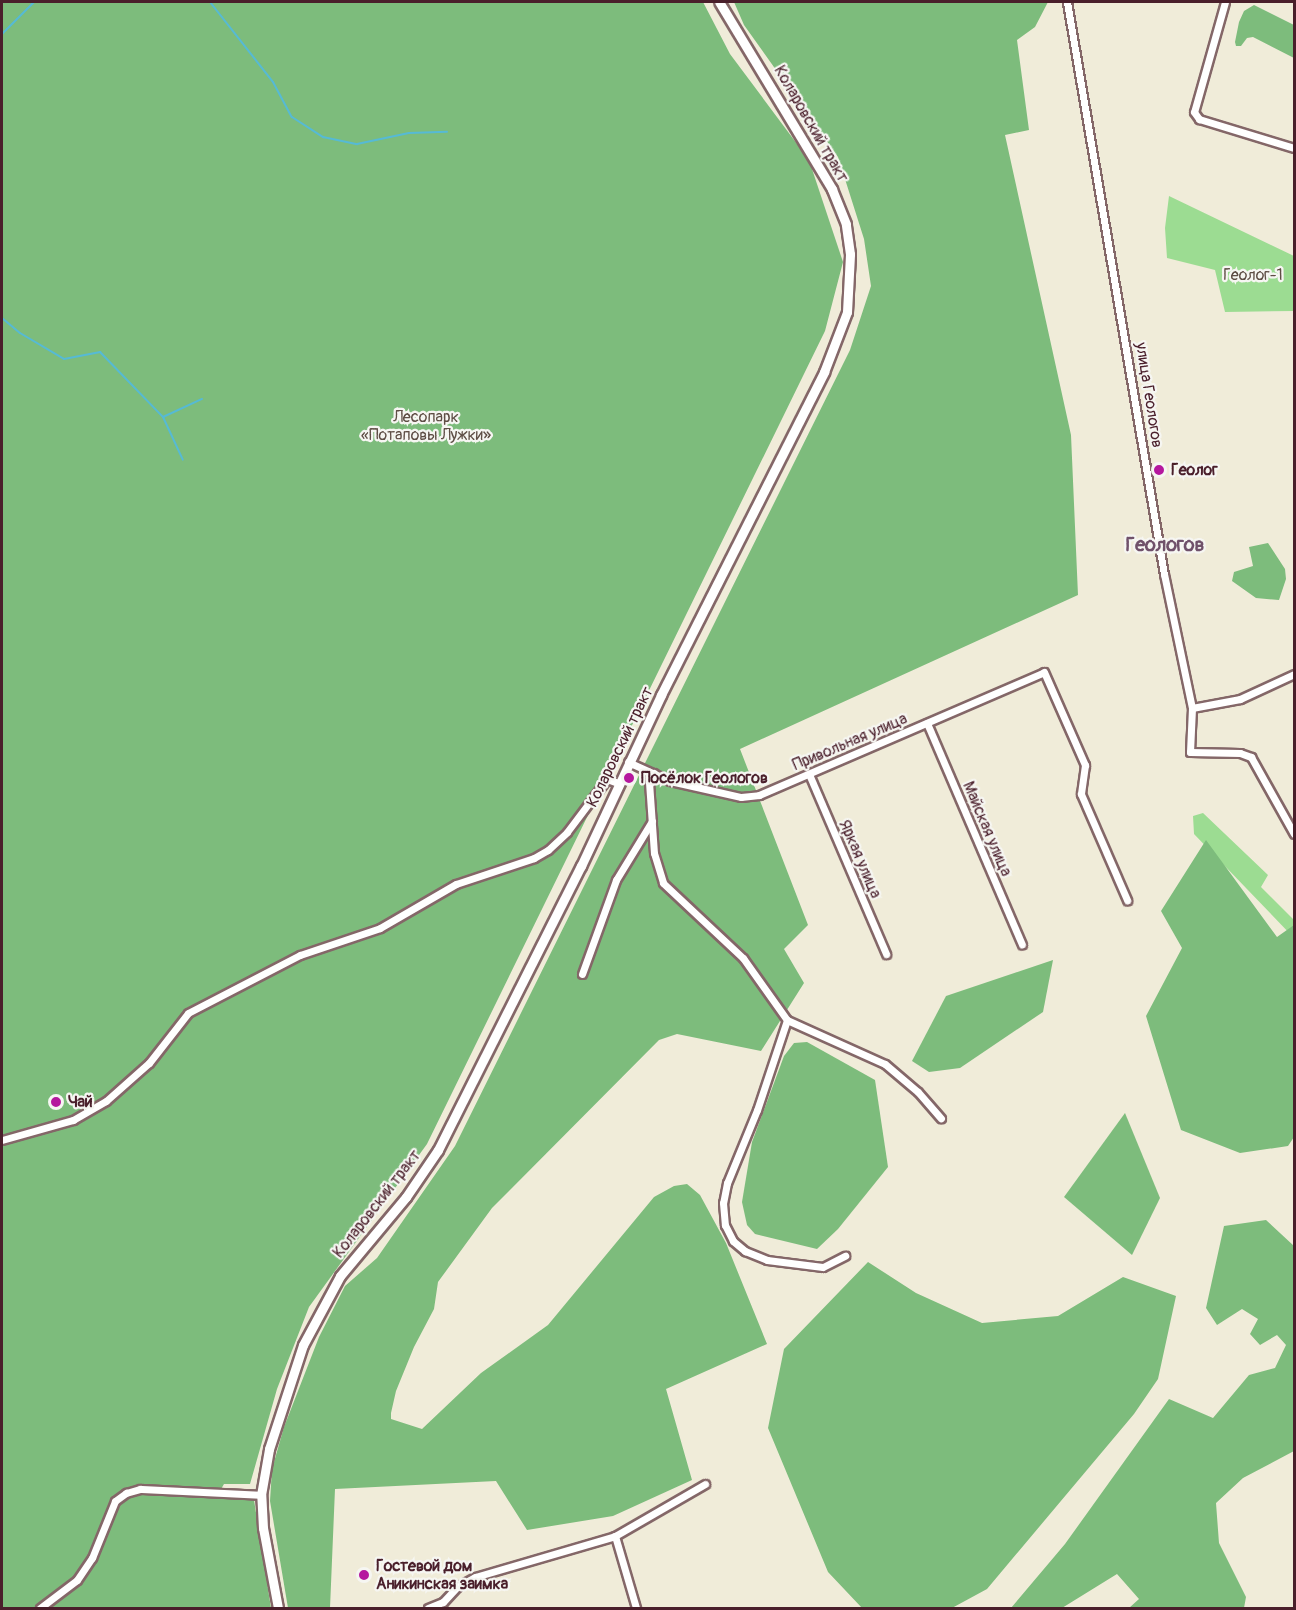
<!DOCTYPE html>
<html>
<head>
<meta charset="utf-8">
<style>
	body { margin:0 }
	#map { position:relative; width:1296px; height:1610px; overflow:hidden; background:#f0ecd9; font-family:Pangolin,sans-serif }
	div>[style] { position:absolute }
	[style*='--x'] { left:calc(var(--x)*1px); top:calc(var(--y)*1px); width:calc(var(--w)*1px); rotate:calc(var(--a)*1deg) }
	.green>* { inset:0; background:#9cdc92 }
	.forest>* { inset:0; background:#7dbc7c }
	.stream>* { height:2px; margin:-1px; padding:0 1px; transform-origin:1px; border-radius:1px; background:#56bad5 }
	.roads { filter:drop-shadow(2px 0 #846768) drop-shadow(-2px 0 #846768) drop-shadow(0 2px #846768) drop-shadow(0 -2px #846768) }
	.street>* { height:7px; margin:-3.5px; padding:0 3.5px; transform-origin:3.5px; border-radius:3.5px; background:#fff }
	.secondary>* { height:9px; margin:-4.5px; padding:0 4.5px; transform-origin:4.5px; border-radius:4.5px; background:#fff }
	.dots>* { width:16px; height:16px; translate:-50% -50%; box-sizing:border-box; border:3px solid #f6f6f2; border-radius:50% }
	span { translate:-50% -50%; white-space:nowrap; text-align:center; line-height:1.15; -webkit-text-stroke:4.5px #f6f6f2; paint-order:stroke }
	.street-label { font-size:16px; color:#4a1f2b }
	.park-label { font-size:16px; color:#5e4e45 }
	.poi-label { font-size:16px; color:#4a1f2b; font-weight:700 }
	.left { translate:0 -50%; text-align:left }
	.quarter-label { font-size:20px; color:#70516a; font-weight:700 }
	.frame { position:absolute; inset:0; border:3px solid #4a1f2b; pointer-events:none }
</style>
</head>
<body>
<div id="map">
	<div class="green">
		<i style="clip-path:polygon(1169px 196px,1294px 256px,1294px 311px,1225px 312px,1215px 270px,1167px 258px,1165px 228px)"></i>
		<i style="clip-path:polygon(1203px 813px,1268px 875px,1261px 887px,1294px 920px,1294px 938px,1194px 834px,1193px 816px)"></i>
	</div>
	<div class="forest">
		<i style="clip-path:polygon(2px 2px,703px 2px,730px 54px,809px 160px,843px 262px,825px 331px,427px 1144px,309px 1307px,277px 1389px,250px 1484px,224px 1484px,217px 1496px,254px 1500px,271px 1608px,2px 1608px)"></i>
		<i style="clip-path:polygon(734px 2px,1048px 2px,1035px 27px,1017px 40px,1029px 130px,1005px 135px,1071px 435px,1078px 595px,740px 749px,808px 925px,784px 949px,804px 983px,761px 1051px,677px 1034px,659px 1040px,492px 1208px,438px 1282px,434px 1309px,414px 1347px,396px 1391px,391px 1413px,391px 1419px,422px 1429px,481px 1373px,548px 1325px,654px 1197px,674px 1186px,687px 1184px,700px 1195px,726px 1243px,767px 1344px,666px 1389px,692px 1480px,613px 1516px,527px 1530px,496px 1481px,335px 1489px,330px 1608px,288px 1608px,270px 1501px,272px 1469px,284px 1427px,319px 1337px,345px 1286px,377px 1258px,455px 1146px,850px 350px,871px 286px,864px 239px,838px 157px,744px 25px)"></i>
		<i style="clip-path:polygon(1254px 5px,1294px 25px,1294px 58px,1253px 37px,1247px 38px,1241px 46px,1236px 46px,1235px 42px,1239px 22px,1244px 11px)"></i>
		<i style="clip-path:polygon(1268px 543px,1285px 569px,1286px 579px,1279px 600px,1256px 598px,1232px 581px,1234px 572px,1253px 566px,1249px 547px)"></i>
		<i style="clip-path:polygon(1206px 840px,1277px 937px,1294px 925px,1294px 1137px,1288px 1146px,1240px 1153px,1181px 1130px,1146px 1016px,1182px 948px,1161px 911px)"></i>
		<i style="clip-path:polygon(1053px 960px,1043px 1012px,960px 1068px,929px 1072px,912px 1061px,946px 996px)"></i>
		<i style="clip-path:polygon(807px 1042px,875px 1080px,888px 1167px,838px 1229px,817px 1249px,755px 1234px,747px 1225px,742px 1202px,752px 1142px,784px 1056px,794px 1043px)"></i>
		<i style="clip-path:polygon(1125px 1113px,1160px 1198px,1132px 1255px,1064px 1197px)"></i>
		<i style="clip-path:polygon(1266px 1220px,1294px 1246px,1294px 1451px,1243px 1478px,1216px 1503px,1219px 1543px,1246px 1597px,1244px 1608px,1129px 1608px,1139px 1599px,1117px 1574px,1062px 1608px,1011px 1608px,1065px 1544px,1169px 1399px,1213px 1418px,1249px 1375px,1275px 1368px,1286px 1345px,1277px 1335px,1260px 1345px,1250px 1334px,1258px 1319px,1242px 1309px,1217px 1325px,1206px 1308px,1224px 1226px)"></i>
		<i style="clip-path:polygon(868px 1262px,916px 1293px,982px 1323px,1058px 1316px,1123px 1277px,1176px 1296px,1158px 1379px,1134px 1414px,987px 1589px,952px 1608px,862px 1608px,828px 1572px,768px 1428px,784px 1349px)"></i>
	</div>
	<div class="stream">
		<i style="--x:210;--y:2;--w:102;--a:51.8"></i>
		<i style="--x:273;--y:82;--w:40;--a:62"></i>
		<i style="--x:292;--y:117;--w:37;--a:33"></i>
		<i style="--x:323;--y:137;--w:35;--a:12"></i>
		<i style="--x:357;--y:144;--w:53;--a:-11.9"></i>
		<i style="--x:409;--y:133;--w:38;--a:-2"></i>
		<i style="--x:2;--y:34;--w:45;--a:-45"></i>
		<i style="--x:2;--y:318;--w:23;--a:40"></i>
		<i style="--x:20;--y:333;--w:51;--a:30.6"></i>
		<i style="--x:64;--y:359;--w:37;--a:-11"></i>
		<i style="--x:100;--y:352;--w:91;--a:45.9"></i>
		<i style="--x:163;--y:417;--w:43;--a:-24.8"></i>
		<i style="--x:163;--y:417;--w:47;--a:65.1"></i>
	</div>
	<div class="roads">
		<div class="street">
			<i style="--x:1067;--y:2;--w:580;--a:80.38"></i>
			<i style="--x:1164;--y:574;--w:137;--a:78.2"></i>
			<i style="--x:1192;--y:708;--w:44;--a:92.6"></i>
			<i style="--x:1190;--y:752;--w:50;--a:1.1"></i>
			<i style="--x:1240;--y:753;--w:12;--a:20"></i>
			<i style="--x:1251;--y:757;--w:88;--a:60.8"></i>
			<i style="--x:1225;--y:2;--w:114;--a:105.7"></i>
			<i style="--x:1194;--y:112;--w:9;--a:54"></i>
			<i style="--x:1199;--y:119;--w:99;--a:17"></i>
			<i style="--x:1192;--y:708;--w:49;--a:-10.6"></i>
			<i style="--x:1240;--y:699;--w:60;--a:-24.8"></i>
			<i style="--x:927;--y:723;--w:241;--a:66.8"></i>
			<i style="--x:628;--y:762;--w:46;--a:24.3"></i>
			<i style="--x:670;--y:781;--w:73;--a:12.7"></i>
			<i style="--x:741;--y:797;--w:18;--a:-6"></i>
			<i style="--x:759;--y:795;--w:310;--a:-23.3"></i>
			<i style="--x:1044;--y:672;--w:102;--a:66.2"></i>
			<i style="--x:1085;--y:765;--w:29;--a:98"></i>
			<i style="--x:1081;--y:794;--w:116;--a:66.5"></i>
			<i style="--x:654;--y:773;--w:10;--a:119"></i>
			<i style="--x:649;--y:782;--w:71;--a:86"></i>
			<i style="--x:654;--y:853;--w:31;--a:73"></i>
			<i style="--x:663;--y:883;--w:110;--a:43.2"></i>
			<i style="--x:743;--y:958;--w:76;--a:54.6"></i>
			<i style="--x:787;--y:1020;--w:107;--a:24.2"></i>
			<i style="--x:885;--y:1064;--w:43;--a:40.3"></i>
			<i style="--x:918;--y:1092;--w:35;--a:49"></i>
			<i style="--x:809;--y:774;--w:196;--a:66.8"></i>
			<i style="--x:582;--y:974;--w:100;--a:-70.1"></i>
			<i style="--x:616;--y:880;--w:69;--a:-58.6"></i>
			<i style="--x:787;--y:1020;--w:95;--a:108.4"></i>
			<i style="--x:757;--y:1110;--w:79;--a:112.3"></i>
			<i style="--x:727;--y:1183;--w:20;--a:101"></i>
			<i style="--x:723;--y:1203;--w:22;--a:85"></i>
			<i style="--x:725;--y:1225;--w:18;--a:63"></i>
			<i style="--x:733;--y:1241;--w:16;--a:40"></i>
			<i style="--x:745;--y:1251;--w:24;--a:22"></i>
			<i style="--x:767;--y:1260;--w:56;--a:7.1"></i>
			<i style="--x:823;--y:1267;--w:25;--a:-27"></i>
			<i style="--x:2;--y:1140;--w:74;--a:-15.7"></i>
			<i style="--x:73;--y:1120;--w:38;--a:-30"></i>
			<i style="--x:106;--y:1101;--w:57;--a:-41.5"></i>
			<i style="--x:149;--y:1063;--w:63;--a:-52"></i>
			<i style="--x:188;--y:1013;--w:126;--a:-27.4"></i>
			<i style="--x:300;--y:955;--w:84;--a:-18.6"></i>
			<i style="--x:380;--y:928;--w:88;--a:-30.1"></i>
			<i style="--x:456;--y:884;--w:82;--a:-18.4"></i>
			<i style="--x:534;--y:858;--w:16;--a:-30"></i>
			<i style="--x:548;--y:850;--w:26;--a:-43"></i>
			<i style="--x:567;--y:832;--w:66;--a:-53"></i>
			<i style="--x:607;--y:779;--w:12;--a:20"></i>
			<i style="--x:615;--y:1536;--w:75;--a:73.7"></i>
			<i style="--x:40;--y:1608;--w:46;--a:-37.1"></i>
			<i style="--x:77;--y:1580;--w:27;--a:-56"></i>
			<i style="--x:92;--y:1558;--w:61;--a:-68"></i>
			<i style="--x:115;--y:1501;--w:14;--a:-36"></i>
			<i style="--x:126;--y:1493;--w:15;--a:-16"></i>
			<i style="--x:140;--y:1489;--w:121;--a:2.8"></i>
			<i style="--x:428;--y:1608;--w:16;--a:-22"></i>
			<i style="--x:443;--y:1602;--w:21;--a:-47"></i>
			<i style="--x:457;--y:1587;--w:21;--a:-29"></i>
			<i style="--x:475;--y:1577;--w:146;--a:-16.3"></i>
			<i style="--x:615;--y:1536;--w:104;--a:-30"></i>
		</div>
		<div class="secondary">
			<i style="--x:278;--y:1608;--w:81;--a:-100.6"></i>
			<i style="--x:263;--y:1528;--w:33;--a:-93"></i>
			<i style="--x:261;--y:1495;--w:47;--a:-80.1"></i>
			<i style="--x:269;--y:1449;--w:109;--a:-71.9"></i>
			<i style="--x:303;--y:1345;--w:78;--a:-61.8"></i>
			<i style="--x:340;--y:1276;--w:103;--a:-50.1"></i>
			<i style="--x:406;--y:1197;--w:57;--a:-55.8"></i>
			<i style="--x:438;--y:1150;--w:318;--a:-63.3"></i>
			<i style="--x:581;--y:866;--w:189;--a:-64.9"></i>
			<i style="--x:661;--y:695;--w:362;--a:-63.2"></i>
			<i style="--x:824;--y:372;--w:64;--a:-69"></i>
			<i style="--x:847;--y:312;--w:58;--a:-87"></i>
			<i style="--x:850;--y:254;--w:30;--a:-98"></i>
			<i style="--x:846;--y:224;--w:38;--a:-112"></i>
			<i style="--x:832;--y:189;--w:218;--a:-121.1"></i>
		</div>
	</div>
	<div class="dots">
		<i style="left:1159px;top:470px;background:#b5179e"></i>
		<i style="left:629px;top:778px;background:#b5179e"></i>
		<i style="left:56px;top:1102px;background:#b5179e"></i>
		<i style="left:364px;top:1575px;background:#b5179e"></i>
	</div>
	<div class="street-label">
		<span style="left:811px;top:124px;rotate:60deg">Коларовский тракт</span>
		<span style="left:1149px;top:395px;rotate:81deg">улица Геологов</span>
		<span style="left:850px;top:742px;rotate:-23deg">Привольная улица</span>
		<span style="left:620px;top:747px;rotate:-64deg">Коларовский тракт</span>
		<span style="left:987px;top:829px;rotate:67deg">Майская улица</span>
		<span style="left:860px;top:859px;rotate:67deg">Яркая улица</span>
		<span style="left:377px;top:1204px;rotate:-52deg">Коларовский тракт</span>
	</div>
	<div class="park-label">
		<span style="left:1253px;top:275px">Геолог-1</span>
		<span style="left:426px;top:426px">Лесопарк<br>«Потаповы Лужки»</span>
	</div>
	<div class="poi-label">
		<span class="left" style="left:1171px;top:470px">Геолог</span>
		<span class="left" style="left:641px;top:778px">Посёлок Геологов</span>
		<span class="left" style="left:68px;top:1102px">Чай</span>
		<span class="left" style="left:376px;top:1575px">Гостевой дом<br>Аникинская заимка</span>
	</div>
	<div class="quarter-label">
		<span style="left:1165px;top:544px">Геологов</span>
	</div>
	<div class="frame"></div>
</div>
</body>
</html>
